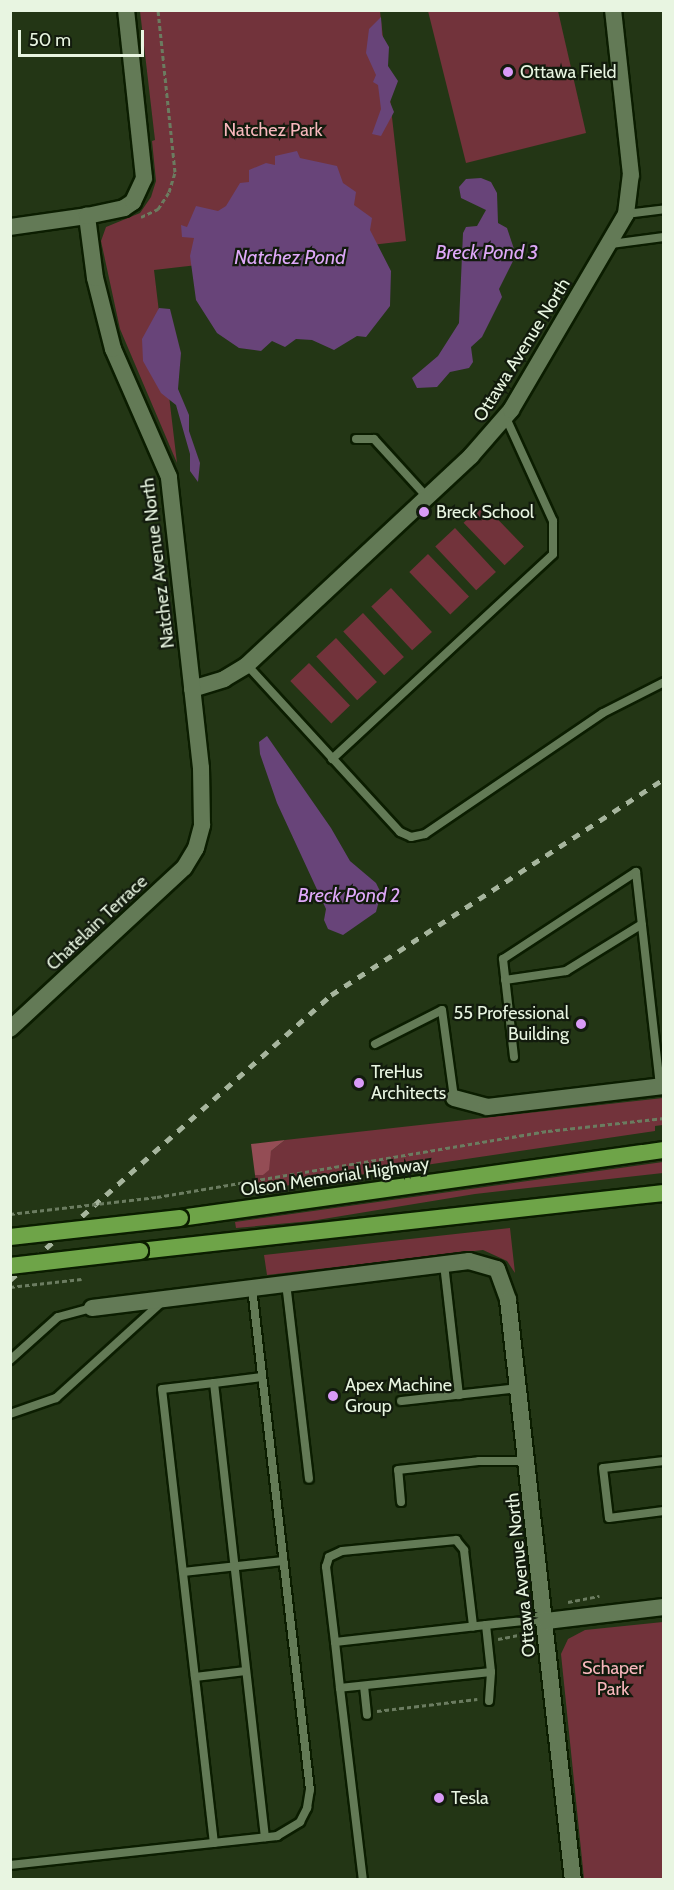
<!DOCTYPE html>
<html>
<head>
<meta charset="utf-8">
<style>
	body { margin:0 }
	#map { position:relative; width:674px; height:1890px; overflow:hidden; background:#233615; font-family:Cabin,sans-serif }
	div>[style] { position:absolute }
	[style*='--x'] { left:calc(var(--x)*1px); top:calc(var(--y)*1px); width:calc(var(--w)*1px); rotate:calc(var(--a)*1deg) }
	.green>* { inset:0; background:#72333b; transform-origin:0 0 }
	.forest>* { inset:0; background:#944d55 }
	.water>* { inset:0; background:#684479 }
	.path>* { height:3px; margin-top:-1.5px; transform-origin:0; background:repeating-linear-gradient(90deg,#6b7c60 0 4.5px,transparent 0 7.5px) }
	.roads { filter:drop-shadow(2px 0 #0b1d00) drop-shadow(-2px 0 #0b1d00) drop-shadow(0 2px #0b1d00) drop-shadow(0 -2px #0b1d00) }
	.service>* { height:8px; margin:-4px; padding:0 4px; transform-origin:4px; border-radius:4px; background:#637a56 }
	.minor>* { height:16px; margin:-8px; padding:0 8px; transform-origin:8px; border-radius:8px; background:#637a56 }
	.primary>* { height:16px; margin:-8px; padding:0 8px; transform-origin:8px; border-radius:8px; background:#6ea448 }
	.rail>* { height:4.5px; margin-top:-2.25px; transform-origin:0; background:repeating-linear-gradient(90deg,#a6b59d 0 8px,transparent 0 16px) }
	.path-bridge>* { height:3px; margin-top:-1.5px; transform-origin:0; background:repeating-linear-gradient(90deg,#6b7c60 0 4.5px,transparent 0 7.5px) }
	.bridges { filter:drop-shadow(2px 0 #0b1d00) drop-shadow(-2px 0 #0b1d00) drop-shadow(0 2px #0b1d00) drop-shadow(0 -2px #0b1d00) }
	.primary-bridge>* { height:16px; margin:-8px; padding:0 8px; transform-origin:8px; border-radius:8px; background:#6ea448 }
	.dots>* { width:16px; height:16px; translate:-50% -50%; box-sizing:border-box; border:3px solid #121b0d; border-radius:50% }
	span { translate:-50% -50%; white-space:nowrap; text-align:center; line-height:1.15; -webkit-text-stroke:4.5px #121b0d; paint-order:stroke }
	.poi-label { font-size:18px; color:#e8f5e1 }
	.left { translate:0 -50%; text-align:left }
	.right { translate:-100% -50%; text-align:right }
	.park-label { font-size:18px; color:#f7b7bc }
	.street-label { font-size:18px; color:#e8f5e1 }
	.water-label { font-size:20px; color:#dea8f8; font-style:italic }
	.frame { position:absolute; inset:0; border:12px solid #e8f5e1; pointer-events:none }
	.scale { position:absolute; left:18px; top:30px; width:126px; height:27px; box-sizing:border-box; border:3px solid #e8f5e1; border-top:0; padding-left:8px; font-size:18px; line-height:21px; white-space:nowrap; color:#e8f5e1; -webkit-text-stroke:4px #121b0d; paint-order:stroke }
</style>
</head>
<body>
<div id="map">
	<div class="green">
		<i style="clip-path:polygon(140px 11px,380px 11px,406px 241px,154px 270px,177px 463px,120px 329px,101px 241px,106px 227px,140px 213px,151px 197px,156px 181px,152px 141px,155px 140px)"></i>
		<i style="clip-path:polygon(428px 11px,558px 11px,586px 133px,466px 163px)"></i>
		<i style="left:483px;top:504px;width:59px;height:27px;rotate:46deg"></i>
		<i style="left:455px;top:528px;width:60px;height:27px;rotate:47deg"></i>
		<i style="left:428px;top:554px;width:59px;height:26px;rotate:46deg"></i>
		<i style="left:391px;top:588px;width:60px;height:27px;rotate:47deg"></i>
		<i style="left:363px;top:613px;width:60px;height:27px;rotate:47deg"></i>
		<i style="left:336px;top:638px;width:60px;height:27px;rotate:47deg"></i>
		<i style="left:309px;top:663px;width:59px;height:26px;rotate:46deg"></i>
		<i style="clip-path:polygon(663px 1098px,663px 1125px,655px 1126px,655px 1131px,257px 1190px,255px 1175px,263px 1175px,271px 1151px,285px 1140px)"></i>
		<i style="clip-path:polygon(663px 1162px,663px 1173px,475px 1194px,311px 1221px,236px 1228px,235px 1222px)"></i>
		<i style="clip-path:polygon(510px 1228px,515px 1273px,507px 1261px,483px 1250px,267px 1275px,264px 1255px)"></i>
		<i style="clip-path:polygon(663px 1622px,663px 1879px,584px 1879px,561px 1654px,568px 1639px,585px 1630px)"></i>
	</div>
	<div class="forest">
		<i style="clip-path:polygon(285px 1140px,271px 1151px,269px 1170px,263px 1175px,255px 1175px,251px 1144px)"></i>
	</div>
	<div class="water">
		<i style="clip-path:polygon(381px 17px,382px 35px,389px 47px,388px 66px,398px 81px,390px 102px,394px 112px,381px 136px,372px 134px,381px 109px,378px 85px,373px 82px,376px 75px,366px 53px,369px 29px)"></i>
		<i style="clip-path:polygon(297px 151px,300px 158px,337px 166px,343px 183px,356px 192px,354px 205px,372px 218px,370px 230px,391px 271px,390px 306px,366px 337px,357px 336px,334px 350px,312px 340px,296px 339px,285px 347px,272px 341px,261px 351px,239px 348px,217px 333px,196px 300px,190px 256px,194px 238px,182px 237px,181px 225px,187px 227px,196px 206px,218px 211px,226px 206px,240px 183px,249px 182px,249px 170px,266px 163px,275px 165px,275px 156px)"></i>
		<i style="clip-path:polygon(481px 178px,491px 182px,497px 193px,498px 223px,507px 228px,514px 249px,514px 259px,499px 289px,502px 297px,482px 337px,471px 347px,473px 362px,469px 368px,450px 372px,437px 387px,417px 388px,412px 378px,438px 356px,459px 323px,463px 233px,466px 227px,477px 226px,486px 210px,461px 198px,459px 187px,466px 179px)"></i>
		<i style="clip-path:polygon(159px 308px,170px 309px,181px 353px,178px 389px,189px 415px,189px 431px,200px 463px,198px 482px,190px 471px,190px 454px,176px 405px,161px 393px,143px 361px,142px 339px)"></i>
		<i style="clip-path:polygon(267px 736px,331px 828px,350px 861px,376px 883px,381px 893px,376px 912px,343px 935px,328px 929px,324px 920px,326px 909px,277px 803px,260px 754px,259px 742px)"></i>
	</div>
	<div class="path">
		<i style="--x:141;--y:217;--w:19;--a:-25"></i>
		<i style="--x:158;--y:209;--w:20;--a:-57"></i>
		<i style="--x:169;--y:192;--w:21;--a:-73"></i>
		<i style="--x:175;--y:172;--w:163;--a:-96"></i>
		<i style="--x:157;--y:1197;--w:397;--a:-9.6"></i>
		<i style="--x:548;--y:1131;--w:117;--a:-6.4"></i>
		<i style="--x:10;--y:1287;--w:72;--a:-6.3"></i>
		<i style="--x:568;--y:1602;--w:32;--a:-11"></i>
		<i style="--x:498;--y:1639;--w:26;--a:-11"></i>
		<i style="--x:377;--y:1711;--w:101;--a:-6.8"></i>
	</div>
	<div class="roads">
		<div class="service">
			<i style="--x:626;--y:214;--w:38;--a:-7"></i>
			<i style="--x:611;--y:244;--w:53;--a:-7.5"></i>
			<i style="--x:356;--y:439;--w:18;--a:0"></i>
			<i style="--x:374;--y:439;--w:79;--a:47.6"></i>
			<i style="--x:247;--y:665;--w:226;--a:47.5"></i>
			<i style="--x:400;--y:832;--w:12;--a:24"></i>
			<i style="--x:411;--y:837;--w:14;--a:-12"></i>
			<i style="--x:425;--y:834;--w:215;--a:-34.2"></i>
			<i style="--x:603;--y:713;--w:68;--a:-26.9"></i>
			<i style="--x:332;--y:759;--w:301;--a:-42.8"></i>
			<i style="--x:553;--y:554;--w:33;--a:-90"></i>
			<i style="--x:553;--y:521;--w:113;--a:-114.5"></i>
			<i style="--x:505;--y:980;--w:62;--a:-8.4"></i>
			<i style="--x:566;--y:971;--w:89;--a:-31.7"></i>
			<i style="--x:375;--y:1044;--w:75;--a:-26.9"></i>
			<i style="--x:442;--y:1010;--w:89;--a:82.2"></i>
			<i style="--x:514;--y:1057;--w:99;--a:-96.4"></i>
			<i style="--x:503;--y:959;--w:159;--a:-33.2"></i>
			<i style="--x:636;--y:872;--w:216;--a:83.6"></i>
			<i style="--x:444;--y:1264;--w:132;--a:83.5"></i>
			<i style="--x:286;--y:1283;--w:197;--a:83.3"></i>
			<i style="--x:10;--y:1360;--w:64;--a:-41.9"></i>
			<i style="--x:58;--y:1317;--w:35;--a:-15"></i>
			<i style="--x:262;--y:1377;--w:48;--a:172.9"></i>
			<i style="--x:214;--y:1383;--w:457;--a:83.6"></i>
			<i style="--x:214;--y:1383;--w:52;--a:173.4"></i>
			<i style="--x:162;--y:1389;--w:290;--a:83.5"></i>
			<i style="--x:195;--y:1677;--w:51;--a:-6.7"></i>
			<i style="--x:401;--y:1401;--w:119;--a:-6.3"></i>
			<i style="--x:10;--y:1414;--w:49;--a:-19.2"></i>
			<i style="--x:56;--y:1398;--w:143;--a:-42.2"></i>
			<i style="--x:664;--y:1461;--w:61;--a:173.5"></i>
			<i style="--x:603;--y:1468;--w:50;--a:83.2"></i>
			<i style="--x:609;--y:1518;--w:55;--a:-7.3"></i>
			<i style="--x:401;--y:1502;--w:32;--a:-95"></i>
			<i style="--x:398;--y:1470;--w:81;--a:-6.3"></i>
			<i style="--x:479;--y:1461;--w:49;--a:0"></i>
			<i style="--x:183;--y:1572;--w:101;--a:-6.3"></i>
			<i style="--x:486;--y:1625;--w:47;--a:83.9"></i>
			<i style="--x:491;--y:1672;--w:152;--a:174"></i>
			<i style="--x:340;--y:1688;--w:46;--a:-96.2"></i>
			<i style="--x:335;--y:1642;--w:152;--a:-6.4"></i>
			<i style="--x:486;--y:1625;--w:47;--a:-6.1"></i>
			<i style="--x:533;--y:1620;--w:13;--a:4"></i>
			<i style="--x:335;--y:1642;--w:76;--a:-96.8"></i>
			<i style="--x:326;--y:1567;--w:10;--a:-73"></i>
			<i style="--x:329;--y:1557;--w:14;--a:-25"></i>
			<i style="--x:342;--y:1551;--w:115;--a:-5.5"></i>
			<i style="--x:456;--y:1540;--w:13;--a:51"></i>
			<i style="--x:464;--y:1550;--w:77;--a:83.2"></i>
			<i style="--x:195;--y:1677;--w:167;--a:83.5"></i>
			<i style="--x:364;--y:1686;--w:29;--a:84"></i>
			<i style="--x:340;--y:1688;--w:193;--a:83.2"></i>
			<i style="--x:489;--y:1701;--w:29;--a:-86"></i>
			<i style="--x:10;--y:1865;--w:269;--a:-6.2"></i>
			<i style="--x:277;--y:1836;--w:27;--a:-31"></i>
			<i style="--x:300;--y:1822;--w:16;--a:-63"></i>
			<i style="--x:307;--y:1808;--w:18;--a:-81"></i>
			<i style="--x:310;--y:1790;--w:505;--a:-96.59"></i>
		</div>
		<div class="minor">
			<i style="--x:10;--y:227;--w:78;--a:-8.1"></i>
			<i style="--x:192;--y:689;--w:34;--a:-17"></i>
			<i style="--x:224;--y:679;--w:27;--a:-31"></i>
			<i style="--x:247;--y:665;--w:306;--a:-43"></i>
			<i style="--x:471;--y:456;--w:61;--a:-49"></i>
			<i style="--x:511;--y:410;--w:227;--a:-59.6"></i>
			<i style="--x:626;--y:214;--w:39;--a:-83"></i>
			<i style="--x:631;--y:175;--w:166;--a:-96.2"></i>
			<i style="--x:10;--y:1029;--w:237;--a:-42.8"></i>
			<i style="--x:184;--y:868;--w:23;--a:-59"></i>
			<i style="--x:196;--y:848;--w:24;--a:-75"></i>
			<i style="--x:202;--y:825;--w:57;--a:-91"></i>
			<i style="--x:201;--y:768;--w:293;--a:-96.3"></i>
			<i style="--x:169;--y:477;--w:140;--a:-113.6"></i>
			<i style="--x:113;--y:349;--w:73;--a:-104.2"></i>
			<i style="--x:95;--y:278;--w:63;--a:-97.4"></i>
			<i style="--x:87;--y:216;--w:38;--a:-12"></i>
			<i style="--x:124;--y:208;--w:11;--a:-34"></i>
			<i style="--x:133;--y:202;--w:26;--a:-65"></i>
			<i style="--x:144;--y:178;--w:169;--a:-96.1"></i>
			<i style="--x:454;--y:1098;--w:34;--a:15"></i>
			<i style="--x:487;--y:1107;--w:178;--a:-6.8"></i>
			<i style="--x:92;--y:1308;--w:380;--a:-7.1"></i>
			<i style="--x:469;--y:1261;--w:29;--a:16"></i>
			<i style="--x:497;--y:1269;--w:33;--a:70"></i>
			<i style="--x:508;--y:1300;--w:584;--a:83.61"></i>
			<i style="--x:546;--y:1621;--w:119;--a:-6.8"></i>
		</div>
		<div class="primary">
			<i style="--x:180;--y:1218;--w:489;--a:-8"></i>
			<i style="--x:140;--y:1251;--w:527;--a:-6.32"></i>
		</div>
	</div>
	<div class="rail">
		<i style="--x:10;--y:1280;--w:429;--a:-41.6"></i>
		<i style="--x:331;--y:995;--w:397;--a:-33"></i>
	</div>
	<div class="path-bridge">
		<i style="--x:10;--y:1214;--w:148;--a:-6.6"></i>
	</div>
	<div class="bridges">
		<div class="primary-bridge">
			<i style="--x:10;--y:1237;--w:171;--a:-6.4"></i>
			<i style="--x:10;--y:1266;--w:131;--a:-6.6"></i>
		</div>
	</div>
	<div class="dots">
		<i style="left:508px;top:72px;background:#d99af7"></i>
		<i style="left:424px;top:512px;background:#d99af7"></i>
		<i style="left:581px;top:1024px;background:#d99af7"></i>
		<i style="left:359px;top:1083px;background:#d99af7"></i>
		<i style="left:333px;top:1396px;background:#d99af7"></i>
		<i style="left:439px;top:1798px;background:#d99af7"></i>
	</div>
	<div class="poi-label">
		<span class="left" style="left:520px;top:72px">Ottawa Field</span>
		<span class="left" style="left:436px;top:512px">Breck School</span>
		<span class="right" style="left:569px;top:1024px">55 Professional<br>Building</span>
		<span class="left" style="left:371px;top:1083px">TreHus<br>Architects</span>
		<span class="left" style="left:345px;top:1396px">Apex Machine<br>Group</span>
		<span class="left" style="left:451px;top:1798px">Tesla</span>
	</div>
	<div class="park-label">
		<span style="left:273px;top:130px">Natchez Park</span>
		<span style="left:613px;top:1679px">Schaper<br>Park</span>
	</div>
	<div class="street-label">
		<span style="left:522px;top:350px;rotate:-58deg">Ottawa Avenue North</span>
		<span style="left:158px;top:563px;rotate:-97deg">Natchez Avenue North</span>
		<span style="left:97px;top:923px;rotate:-43deg">Chatelain Terrace</span>
		<span style="left:335px;top:1177px;rotate:-8deg">Olson Memorial Highway</span>
		<span style="left:521px;top:1575px;rotate:-96deg">Ottawa Avenue North</span>
	</div>
	<div class="water-label">
		<span style="left:487px;top:252px">Breck Pond 3</span>
		<span style="left:290px;top:257px">Natchez Pond</span>
		<span style="left:349px;top:895px">Breck Pond 2</span>
	</div>
	<div class="frame"></div>
	<div class="scale">50 m</div>
</div>
</body>
</html>
